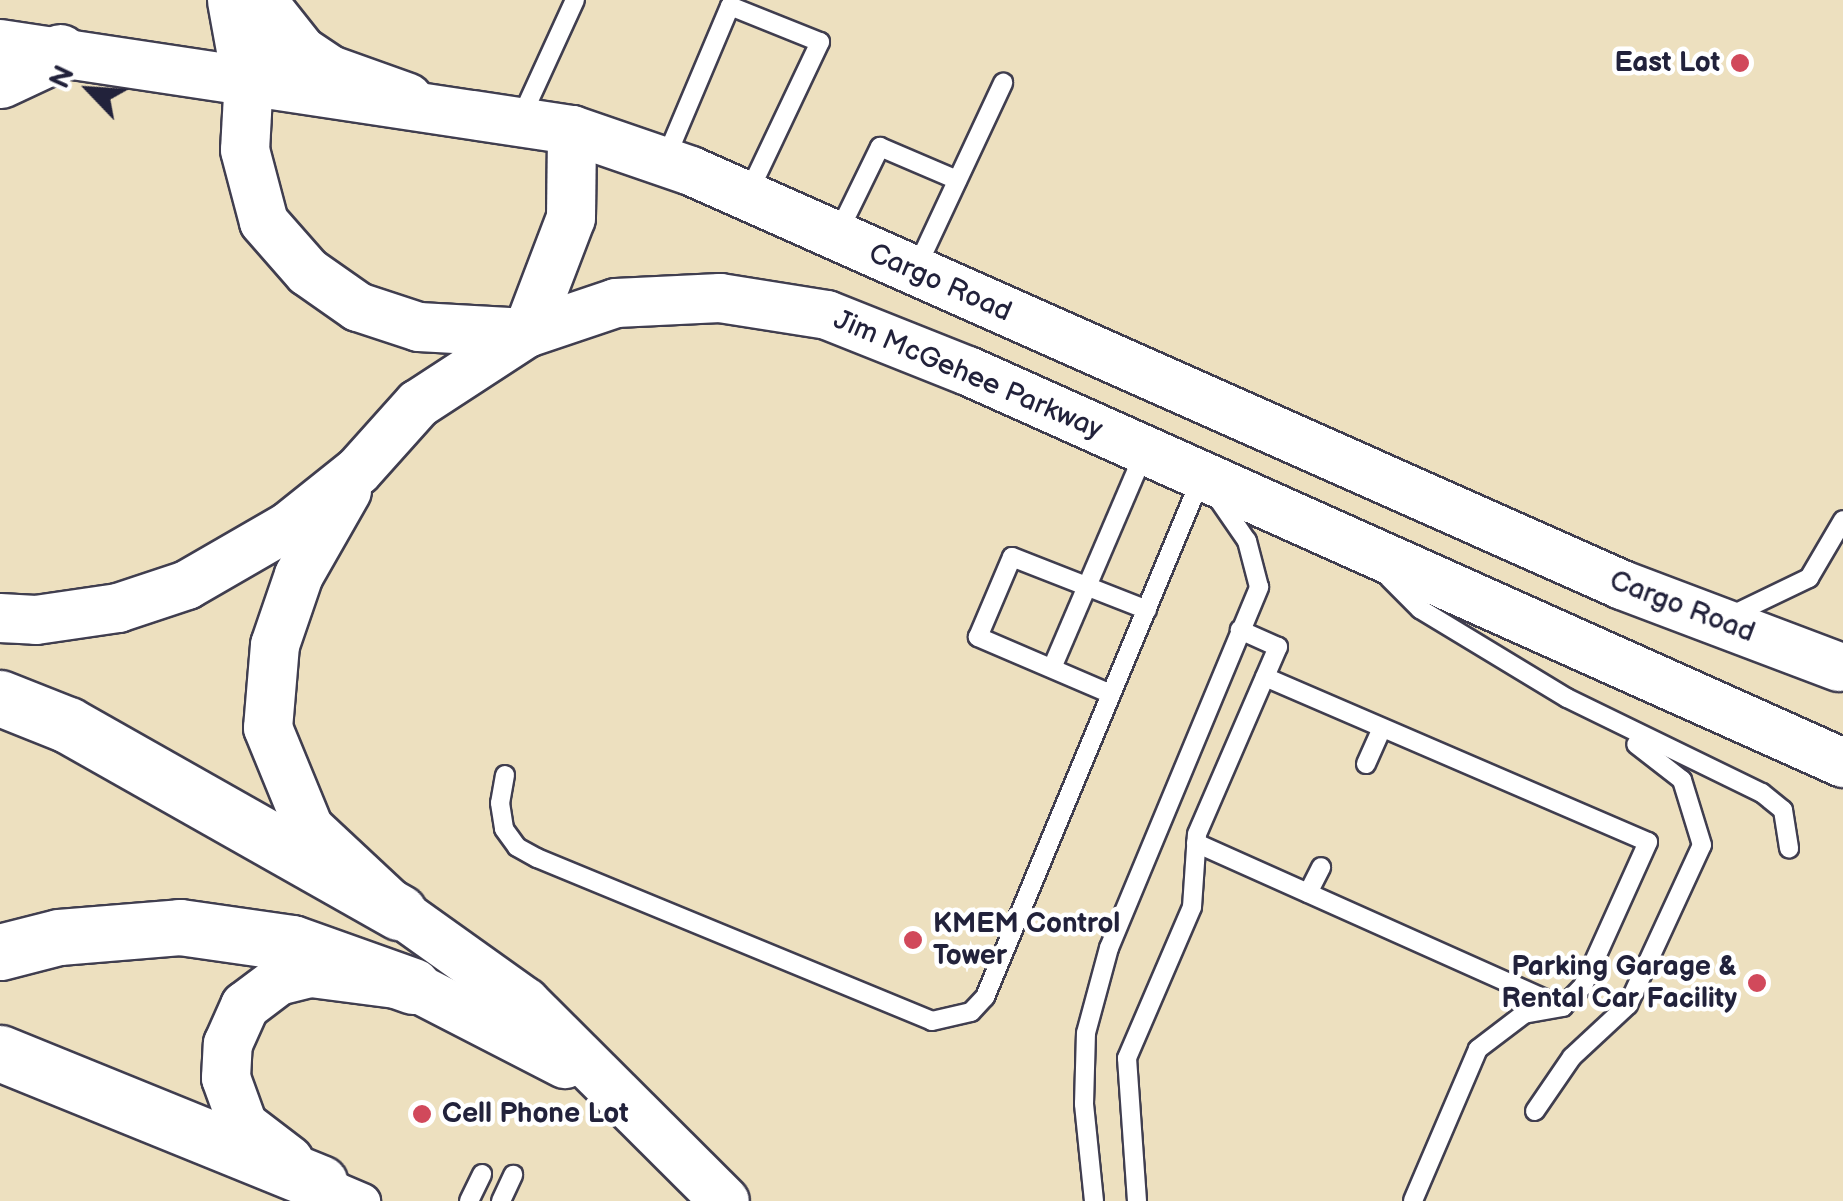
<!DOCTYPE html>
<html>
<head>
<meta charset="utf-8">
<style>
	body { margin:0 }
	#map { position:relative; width:1843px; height:1201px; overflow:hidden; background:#ede0bf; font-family:"Balsamiq Sans",sans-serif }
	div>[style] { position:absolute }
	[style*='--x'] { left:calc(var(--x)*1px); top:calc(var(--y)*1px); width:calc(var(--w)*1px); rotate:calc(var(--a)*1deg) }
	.roads { filter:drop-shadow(2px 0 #403e4f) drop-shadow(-2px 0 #403e4f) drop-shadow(0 2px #403e4f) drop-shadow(0 -2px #403e4f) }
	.lane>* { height:18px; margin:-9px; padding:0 9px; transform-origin:9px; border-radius:9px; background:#fff }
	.street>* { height:35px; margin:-17.5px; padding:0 17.5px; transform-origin:17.5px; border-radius:17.5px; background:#fff }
	.secondary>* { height:48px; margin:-24px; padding:0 24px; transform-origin:24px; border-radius:24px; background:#fff }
	.primary>* { height:55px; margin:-27.5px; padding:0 27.5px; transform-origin:27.5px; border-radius:27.5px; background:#fff }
	.dots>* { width:28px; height:28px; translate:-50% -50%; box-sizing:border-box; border:5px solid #fff; border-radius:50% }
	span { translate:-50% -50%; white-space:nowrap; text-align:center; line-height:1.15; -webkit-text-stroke:9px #fff; paint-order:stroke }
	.poi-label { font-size:28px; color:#22223b; font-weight:700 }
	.right { translate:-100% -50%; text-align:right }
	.left { translate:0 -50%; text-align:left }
	.street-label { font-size:28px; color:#22223b }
	.north { position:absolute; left:40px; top:40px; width:100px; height:100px; -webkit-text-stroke:8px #fff; paint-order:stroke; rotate:295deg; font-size:28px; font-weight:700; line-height:40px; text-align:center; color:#22223b }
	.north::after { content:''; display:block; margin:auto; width:35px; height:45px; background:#22223b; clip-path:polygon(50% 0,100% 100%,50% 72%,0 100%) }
</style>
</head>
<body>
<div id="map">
	<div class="roads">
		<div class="lane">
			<i style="--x:520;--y:120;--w:132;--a:-65.4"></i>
			<i style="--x:665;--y:160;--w:167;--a:-67.1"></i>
			<i style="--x:730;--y:6;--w:97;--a:21.8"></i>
			<i style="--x:820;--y:42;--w:170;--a:115.4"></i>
			<i style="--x:838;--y:233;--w:96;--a:-64"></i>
			<i style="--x:880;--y:147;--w:84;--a:23.2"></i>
			<i style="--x:915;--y:271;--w:208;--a:-64.9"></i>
			<i style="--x:1389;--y:578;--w:44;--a:45"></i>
			<i style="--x:1420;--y:609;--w:172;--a:31.2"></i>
			<i style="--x:1567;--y:698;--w:217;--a:26"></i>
			<i style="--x:1762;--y:793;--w:27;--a:39"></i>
			<i style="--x:1783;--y:810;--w:39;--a:81"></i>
			<i style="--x:1730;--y:616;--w:88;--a:-25.7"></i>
			<i style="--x:1809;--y:578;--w:67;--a:-59.6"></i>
			<i style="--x:1052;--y:668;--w:234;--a:-66.8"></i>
			<i style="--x:1265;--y:677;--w:417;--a:23.3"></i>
			<i style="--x:1648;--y:842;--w:158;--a:114.3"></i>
			<i style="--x:1583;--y:986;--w:29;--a:134"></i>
			<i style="--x:1563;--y:1007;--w:40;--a:170"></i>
			<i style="--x:1524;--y:1014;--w:58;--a:142.7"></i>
			<i style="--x:1478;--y:1049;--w:165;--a:113.2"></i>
			<i style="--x:1111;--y:694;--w:145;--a:-156.8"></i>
			<i style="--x:978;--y:637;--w:87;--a:-67"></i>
			<i style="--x:1012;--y:557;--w:145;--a:21.4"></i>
			<i style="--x:1366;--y:764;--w:39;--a:-66"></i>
			<i style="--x:505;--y:775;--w:28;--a:100"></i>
			<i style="--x:500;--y:803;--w:26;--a:81"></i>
			<i style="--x:504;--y:829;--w:22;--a:54"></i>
			<i style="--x:517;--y:847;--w:23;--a:29"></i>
			<i style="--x:537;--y:858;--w:427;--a:22.4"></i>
			<i style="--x:932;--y:1021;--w:40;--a:-13"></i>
			<i style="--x:971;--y:1012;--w:21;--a:-47"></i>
			<i style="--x:985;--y:997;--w:564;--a:-67.39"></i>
			<i style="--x:1196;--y:843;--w:400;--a:24.1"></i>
			<i style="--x:1308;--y:893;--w:29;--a:-63"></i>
			<i style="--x:1535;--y:1111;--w:65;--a:-55.6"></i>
			<i style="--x:1572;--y:1057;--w:76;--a:-42.9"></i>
			<i style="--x:1628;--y:1005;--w:176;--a:-65.2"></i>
			<i style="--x:1702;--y:845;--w:68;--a:-107.1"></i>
			<i style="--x:1682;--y:780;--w:58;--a:-142"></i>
			<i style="--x:469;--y:1201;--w:30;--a:-64"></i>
			<i style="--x:501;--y:1201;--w:29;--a:-65"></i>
			<i style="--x:1094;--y:1201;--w:98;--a:-95.9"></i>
			<i style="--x:1084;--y:1104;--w:71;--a:-88.4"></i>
			<i style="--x:1086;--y:1033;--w:88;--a:-74.9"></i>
			<i style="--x:1109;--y:948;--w:391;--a:-67.4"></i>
			<i style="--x:1259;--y:587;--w:48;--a:-104.6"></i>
			<i style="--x:1247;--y:541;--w:55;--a:-124.6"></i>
			<i style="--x:1137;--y:1201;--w:143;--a:-94"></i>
			<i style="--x:1127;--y:1058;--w:164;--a:-66.7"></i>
			<i style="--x:1192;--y:907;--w:73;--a:-86.1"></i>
			<i style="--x:1197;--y:834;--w:204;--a:-66.6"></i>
			<i style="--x:1278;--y:647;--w:42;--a:-155.9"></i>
		</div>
		<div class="street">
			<i style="--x:320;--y:1183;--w:46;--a:23.2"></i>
		</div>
		<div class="secondary">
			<i style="--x:0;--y:44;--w:578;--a:8.55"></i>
			<i style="--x:572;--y:130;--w:126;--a:19"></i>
			<i style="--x:691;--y:171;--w:1019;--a:23.97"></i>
			<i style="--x:1622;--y:585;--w:232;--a:20.7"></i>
			<i style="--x:249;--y:77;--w:73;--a:93.1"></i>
			<i style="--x:245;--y:150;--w:74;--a:75.2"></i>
			<i style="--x:264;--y:222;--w:67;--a:48.7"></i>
			<i style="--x:308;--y:272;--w:61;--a:35"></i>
			<i style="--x:358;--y:307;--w:64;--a:18.2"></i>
			<i style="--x:419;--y:327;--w:108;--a:3.2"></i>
			<i style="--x:527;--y:333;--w:123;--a:-69.1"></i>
			<i style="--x:571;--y:218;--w:88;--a:-89.3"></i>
			<i style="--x:347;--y:491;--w:97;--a:119.7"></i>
			<i style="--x:299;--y:575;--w:74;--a:108.9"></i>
			<i style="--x:275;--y:645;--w:83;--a:94.8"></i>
			<i style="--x:268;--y:728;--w:108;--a:67.7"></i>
			<i style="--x:309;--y:828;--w:123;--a:43"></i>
			<i style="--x:399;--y:912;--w:155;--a:35.5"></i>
			<i style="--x:525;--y:1002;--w:282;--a:44.9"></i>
			<i style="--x:0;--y:618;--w:36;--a:3"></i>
			<i style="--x:36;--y:620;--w:83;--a:-8.3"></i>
			<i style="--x:118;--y:608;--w:73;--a:-18.4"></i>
			<i style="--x:187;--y:585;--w:118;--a:-30"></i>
			<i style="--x:289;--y:526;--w:88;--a:-38.6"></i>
			<i style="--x:358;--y:471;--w:90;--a:-48.2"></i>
			<i style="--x:418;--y:404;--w:130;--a:-33.1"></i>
			<i style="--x:527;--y:333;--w:94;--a:-18.6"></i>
			<i style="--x:616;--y:303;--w:104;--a:-2.8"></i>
			<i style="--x:720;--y:298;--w:108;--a:9"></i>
			<i style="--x:827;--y:315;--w:152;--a:21.7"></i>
			<i style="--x:968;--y:371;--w:959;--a:24.13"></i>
			<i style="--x:289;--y:1160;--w:58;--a:-142.7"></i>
			<i style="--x:243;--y:1125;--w:50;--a:-109.9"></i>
			<i style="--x:226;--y:1078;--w:34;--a:-87"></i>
			<i style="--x:228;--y:1044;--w:42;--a:-65.9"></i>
			<i style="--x:245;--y:1006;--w:41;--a:-37.1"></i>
			<i style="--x:278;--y:981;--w:34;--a:-14"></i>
			<i style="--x:311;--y:973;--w:103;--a:7.3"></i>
			<i style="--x:413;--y:986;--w:171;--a:27.2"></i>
		</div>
		<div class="primary">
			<i style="--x:235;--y:0;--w:78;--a:79.7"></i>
			<i style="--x:257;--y:0;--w:68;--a:51.6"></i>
			<i style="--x:299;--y:53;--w:36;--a:34"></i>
			<i style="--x:329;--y:73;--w:81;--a:19.6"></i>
			<i style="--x:0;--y:80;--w:66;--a:-25"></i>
			<i style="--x:0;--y:698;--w:73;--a:21.7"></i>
			<i style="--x:68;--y:725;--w:380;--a:29.5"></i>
			<i style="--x:0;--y:952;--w:61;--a:-14.3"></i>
			<i style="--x:59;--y:937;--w:121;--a:-4.7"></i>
			<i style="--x:180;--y:927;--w:113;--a:8.1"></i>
			<i style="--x:292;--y:943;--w:128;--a:19.6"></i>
			<i style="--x:0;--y:1053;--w:345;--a:22.1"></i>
		</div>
	</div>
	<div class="dots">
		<i style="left:1740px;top:63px;background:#d1495b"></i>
		<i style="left:913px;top:940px;background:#d1495b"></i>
		<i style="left:1757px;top:983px;background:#d1495b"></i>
		<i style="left:422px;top:1114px;background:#d1495b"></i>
	</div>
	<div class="poi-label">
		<span class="right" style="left:1720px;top:63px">East Lot</span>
		<span class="left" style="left:933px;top:940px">KMEM Control<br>Tower</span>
		<span class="right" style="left:1737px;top:983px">Parking Garage &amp;<br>Rental Car Facility</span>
		<span class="left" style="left:442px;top:1114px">Cell Phone Lot</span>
	</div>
	<div class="street-label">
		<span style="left:940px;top:283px;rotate:24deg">Cargo Road</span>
		<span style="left:968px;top:375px;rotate:23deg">Jim McGehee Parkway</span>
		<span style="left:1682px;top:607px;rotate:21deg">Cargo Road</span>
	</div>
	<div class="north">N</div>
</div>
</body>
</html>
